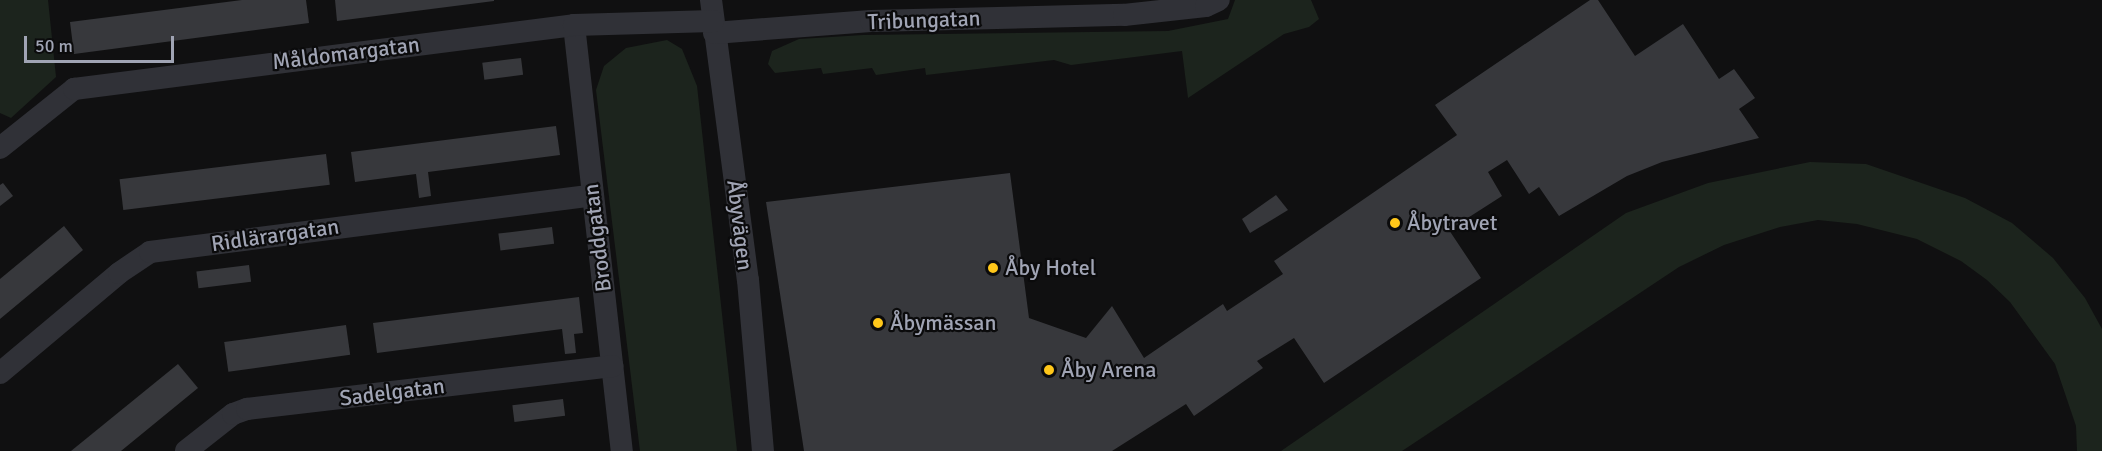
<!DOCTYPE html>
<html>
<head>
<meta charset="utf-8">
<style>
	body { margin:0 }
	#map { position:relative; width:2102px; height:451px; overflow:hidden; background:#101011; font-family:Signika,sans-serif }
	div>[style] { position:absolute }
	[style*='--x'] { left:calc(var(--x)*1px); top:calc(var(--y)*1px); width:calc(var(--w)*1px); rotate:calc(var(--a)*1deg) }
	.green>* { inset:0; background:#1c241d }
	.building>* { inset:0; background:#37383c; transform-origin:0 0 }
	.minor>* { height:22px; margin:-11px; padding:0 11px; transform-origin:11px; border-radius:11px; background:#303137 }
	.dots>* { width:16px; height:16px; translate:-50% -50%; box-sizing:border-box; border:3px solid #0b0b0c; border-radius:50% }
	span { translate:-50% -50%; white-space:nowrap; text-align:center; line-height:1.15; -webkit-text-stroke:4.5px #0b0b0c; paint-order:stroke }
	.street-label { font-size:22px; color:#a0a4b4 }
	.poi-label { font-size:22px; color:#a0a4b4 }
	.left { translate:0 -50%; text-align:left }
	.scale { position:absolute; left:24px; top:36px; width:150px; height:27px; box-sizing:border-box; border:3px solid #a0a4b4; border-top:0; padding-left:8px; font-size:18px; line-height:21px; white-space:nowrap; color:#a0a4b4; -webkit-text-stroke:4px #0b0b0c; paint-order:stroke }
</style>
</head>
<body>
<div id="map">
	<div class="green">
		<i style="clip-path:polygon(0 0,48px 0,56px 77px,11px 118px,0 113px)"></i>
		<i style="clip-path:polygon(1235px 0,1311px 0,1319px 19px,1309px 27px,1284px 34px,1188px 98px,1182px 51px,1071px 65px,1054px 60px,926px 75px,925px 68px,876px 75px,872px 68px,823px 74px,821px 68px,775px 73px,768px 64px,772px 51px,799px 39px,863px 35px,1168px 31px,1228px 19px)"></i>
		<i style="clip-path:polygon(667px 40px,682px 49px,697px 86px,737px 451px,640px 451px,596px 90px,604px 66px,626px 48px)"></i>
		<i style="clip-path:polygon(1810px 162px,1866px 164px,1965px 198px,2012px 223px,2053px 258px,2085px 298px,2102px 329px,2102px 451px,2077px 451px,2076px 426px,2055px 364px,2010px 302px,1987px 280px,1961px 261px,1917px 239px,1857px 224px,1818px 220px,1780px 227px,1724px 245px,1679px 267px,1402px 451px,1281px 451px,1626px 213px,1708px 183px)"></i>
	</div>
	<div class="building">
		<i style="clip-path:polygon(242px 0,306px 0,309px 23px,74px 54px,70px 22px)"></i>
		<i style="clip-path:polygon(335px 0,494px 0,494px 1px,337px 21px)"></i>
		<i style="clip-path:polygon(1590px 0,1598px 0,1635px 56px,1683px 24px,1719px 79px,1734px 69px,1755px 98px,1739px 109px,1759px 138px,1662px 162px,1627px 176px,1559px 216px,1539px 187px,1529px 194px,1507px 160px,1488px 172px,1502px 196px,1449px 230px,1481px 278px,1324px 383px,1294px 338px,1257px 361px,1263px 368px,1194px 416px,1186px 404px,1112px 451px,804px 451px,766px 202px,1010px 173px,1029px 318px,1086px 338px,1112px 306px,1144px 358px,1223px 304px,1227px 311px,1283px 274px,1274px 261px,1457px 135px,1435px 105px)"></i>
		<i style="left:521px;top:58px;width:17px;height:39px;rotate:83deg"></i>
		<i style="clip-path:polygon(556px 126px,560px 155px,428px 172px,431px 196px,419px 198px,416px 174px,355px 182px,351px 152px)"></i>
		<i style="left:326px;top:154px;width:31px;height:208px;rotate:83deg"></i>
		<i style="clip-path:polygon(3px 183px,13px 196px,0 206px,0 185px)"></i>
		<i style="clip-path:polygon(1276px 195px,1288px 210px,1250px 233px,1242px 219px)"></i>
		<i style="clip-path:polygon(64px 226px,83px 250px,0 319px,0 279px)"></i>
		<i style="left:552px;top:227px;width:17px;height:54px;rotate:83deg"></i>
		<i style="left:249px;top:265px;width:17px;height:53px;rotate:83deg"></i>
		<i style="clip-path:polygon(579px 297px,583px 333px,574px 334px,576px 353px,565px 354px,562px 329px,377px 353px,373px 323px)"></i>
		<i style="left:346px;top:325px;width:30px;height:123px;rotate:82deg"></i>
		<i style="clip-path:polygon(178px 364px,198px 388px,121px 451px,71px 451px)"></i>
		<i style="left:563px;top:399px;width:17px;height:51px;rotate:83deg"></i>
	</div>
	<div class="minor">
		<i style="--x:711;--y:0;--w:282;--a:82.5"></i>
		<i style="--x:748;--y:280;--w:172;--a:85"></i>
		<i style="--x:574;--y:25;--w:429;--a:83.6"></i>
		<i style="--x:714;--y:33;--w:157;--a:-4.4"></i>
		<i style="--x:871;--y:21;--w:253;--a:-1.4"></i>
		<i style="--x:1124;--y:15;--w:82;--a:-6.3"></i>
		<i style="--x:1206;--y:6;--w:14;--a:-25"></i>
		<i style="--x:0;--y:148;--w:95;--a:-38.6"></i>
		<i style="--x:74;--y:89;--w:504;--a:-7.29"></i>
		<i style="--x:574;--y:25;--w:139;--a:-1.6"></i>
		<i style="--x:0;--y:373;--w:155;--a:-40"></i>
		<i style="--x:119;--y:273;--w:37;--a:-34"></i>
		<i style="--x:150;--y:252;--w:446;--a:-7.3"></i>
		<i style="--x:186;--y:451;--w:60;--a:-38.2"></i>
		<i style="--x:233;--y:414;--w:15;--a:-20"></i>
		<i style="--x:247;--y:409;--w:368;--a:-6.7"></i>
	</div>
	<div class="dots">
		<i style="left:1395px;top:223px;background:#ffc71a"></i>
		<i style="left:993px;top:268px;background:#ffc71a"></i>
		<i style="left:878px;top:323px;background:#ffc71a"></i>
		<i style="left:1049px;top:370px;background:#ffc71a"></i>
	</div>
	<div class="street-label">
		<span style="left:924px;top:20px;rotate:-2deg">Tribungatan</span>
		<span style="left:346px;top:53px;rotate:-7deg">Måldomargatan</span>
		<span style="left:740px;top:225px;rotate:83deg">Åbyvägen</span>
		<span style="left:275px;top:235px;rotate:-8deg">Ridlärargatan</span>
		<span style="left:597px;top:238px;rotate:-97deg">Broddgatan</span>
		<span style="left:392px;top:392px;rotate:-7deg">Sadelgatan</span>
	</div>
	<div class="poi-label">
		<span class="left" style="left:1407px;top:223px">Åbytravet</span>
		<span class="left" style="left:1005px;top:268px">Åby Hotel</span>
		<span class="left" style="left:890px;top:323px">Åbymässan</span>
		<span class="left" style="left:1061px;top:370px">Åby Arena</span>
	</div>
	<div class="scale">50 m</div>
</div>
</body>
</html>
